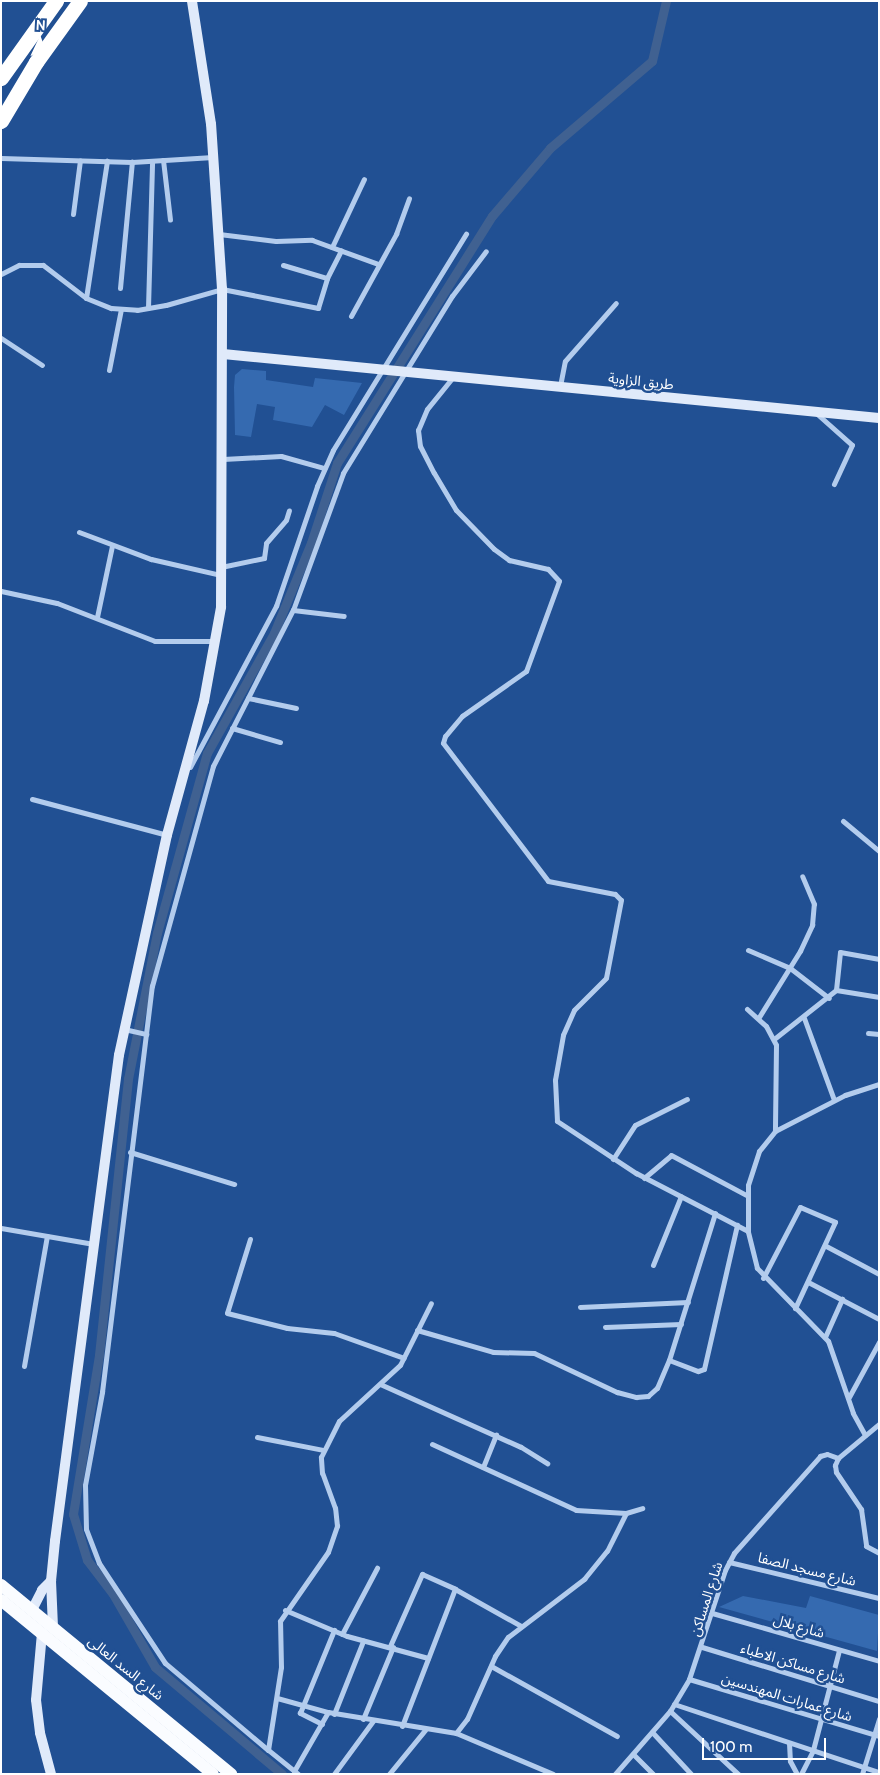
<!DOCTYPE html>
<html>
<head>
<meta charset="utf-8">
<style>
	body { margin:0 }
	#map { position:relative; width:880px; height:1775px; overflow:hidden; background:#215093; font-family:Cabin,"Noto Sans Arabic",sans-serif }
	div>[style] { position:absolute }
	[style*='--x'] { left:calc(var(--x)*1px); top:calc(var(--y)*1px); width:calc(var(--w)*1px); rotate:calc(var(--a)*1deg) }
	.green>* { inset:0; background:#356ab0 }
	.canal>* { height:9px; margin:-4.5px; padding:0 4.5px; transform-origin:4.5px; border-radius:4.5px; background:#406191 }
	.street>* { height:5px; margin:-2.5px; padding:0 2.5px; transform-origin:2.5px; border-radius:2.5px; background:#b3cced }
	.secondary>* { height:10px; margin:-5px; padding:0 5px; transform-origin:5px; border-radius:5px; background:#e0eafa }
	.primary>* { height:12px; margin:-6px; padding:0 6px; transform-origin:6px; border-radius:6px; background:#fafcff }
	.highway>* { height:15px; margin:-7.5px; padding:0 7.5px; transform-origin:7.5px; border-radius:7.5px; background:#fff }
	span { translate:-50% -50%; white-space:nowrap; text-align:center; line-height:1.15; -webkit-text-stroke:5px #215093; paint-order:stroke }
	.street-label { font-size:14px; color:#fff }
	.frame { position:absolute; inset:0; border:2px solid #fff; pointer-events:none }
	.north { position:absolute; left:15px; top:15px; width:50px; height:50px; -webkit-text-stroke:4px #215093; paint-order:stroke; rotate:3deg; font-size:14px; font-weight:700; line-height:20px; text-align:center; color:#fff }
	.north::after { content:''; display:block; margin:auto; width:18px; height:22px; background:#fff; clip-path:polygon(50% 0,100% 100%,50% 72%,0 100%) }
	.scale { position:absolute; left:702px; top:1738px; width:124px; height:22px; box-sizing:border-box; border:2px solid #fff; border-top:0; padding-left:6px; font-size:15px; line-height:18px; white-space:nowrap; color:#fff; -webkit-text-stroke:4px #215093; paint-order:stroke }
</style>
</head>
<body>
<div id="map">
	<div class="green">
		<i style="clip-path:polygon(242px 369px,266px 371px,266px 380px,313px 387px,315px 378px,362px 383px,344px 415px,325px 405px,312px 427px,273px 420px,275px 407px,257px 404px,251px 437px,235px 435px,234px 387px,235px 375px)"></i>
		<i style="clip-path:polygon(743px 1596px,806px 1608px,810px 1596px,879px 1615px,877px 1651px,719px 1607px)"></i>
	</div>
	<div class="canal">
		<i style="--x:282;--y:1774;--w:166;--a:-139.9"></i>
		<i style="--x:155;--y:1667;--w:84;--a:-119.9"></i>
		<i style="--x:113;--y:1594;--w:43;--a:-127.4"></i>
		<i style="--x:87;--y:1560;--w:48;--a:-106.9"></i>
		<i style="--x:73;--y:1514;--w:161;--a:-80.7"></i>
		<i style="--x:99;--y:1355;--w:278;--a:-84"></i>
		<i style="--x:128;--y:1079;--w:149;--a:-78.8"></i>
		<i style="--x:157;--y:933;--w:187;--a:-74.5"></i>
		<i style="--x:207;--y:753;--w:137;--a:-60.8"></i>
		<i style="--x:274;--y:633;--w:97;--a:-67.7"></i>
		<i style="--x:311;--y:543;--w:84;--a:-72"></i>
		<i style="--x:337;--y:463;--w:292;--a:-57.9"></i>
		<i style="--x:492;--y:216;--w:89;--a:-49.5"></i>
		<i style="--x:550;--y:148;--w:134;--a:-40.5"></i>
		<i style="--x:652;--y:61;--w:62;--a:-76.9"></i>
	</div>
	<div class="street">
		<i style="--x:1;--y:158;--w:131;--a:1.7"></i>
		<i style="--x:132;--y:162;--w:81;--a:-3.5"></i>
		<i style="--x:163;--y:160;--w:60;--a:83.3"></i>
		<i style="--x:73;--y:214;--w:54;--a:-82.6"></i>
		<i style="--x:219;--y:234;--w:57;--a:7"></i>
		<i style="--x:276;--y:241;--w:36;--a:-2"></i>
		<i style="--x:312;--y:240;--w:70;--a:20"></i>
		<i style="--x:332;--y:247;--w:75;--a:-64.8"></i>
		<i style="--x:283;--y:265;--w:46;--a:16.5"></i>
		<i style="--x:1;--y:274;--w:20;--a:-27"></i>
		<i style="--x:19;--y:265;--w:24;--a:0"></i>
		<i style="--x:43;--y:265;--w:54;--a:37.5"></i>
		<i style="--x:86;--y:298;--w:27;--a:22"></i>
		<i style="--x:111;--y:308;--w:26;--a:4"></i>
		<i style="--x:137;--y:310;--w:29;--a:-10"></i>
		<i style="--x:166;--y:305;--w:58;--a:-15.9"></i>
		<i style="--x:222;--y:289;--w:98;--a:11.2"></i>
		<i style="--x:318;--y:308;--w:31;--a:-73"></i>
		<i style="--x:327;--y:278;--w:31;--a:-63"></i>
		<i style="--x:120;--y:288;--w:127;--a:-84.6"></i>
		<i style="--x:86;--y:298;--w:139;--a:-81.3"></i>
		<i style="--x:148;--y:308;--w:147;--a:-88.4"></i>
		<i style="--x:351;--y:316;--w:94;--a:-61.2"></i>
		<i style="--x:396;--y:234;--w:38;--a:-70"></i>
		<i style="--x:1;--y:338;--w:49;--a:33.4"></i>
		<i style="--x:109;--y:370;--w:62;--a:-78.9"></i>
		<i style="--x:453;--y:377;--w:41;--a:129.1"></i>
		<i style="--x:427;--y:409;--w:23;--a:113"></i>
		<i style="--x:418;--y:430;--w:16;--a:83"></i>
		<i style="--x:420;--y:446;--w:30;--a:63"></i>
		<i style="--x:434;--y:473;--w:43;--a:59.3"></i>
		<i style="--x:456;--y:510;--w:54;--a:45.7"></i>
		<i style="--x:494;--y:549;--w:19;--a:36"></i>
		<i style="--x:509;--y:560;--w:40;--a:13"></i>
		<i style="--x:548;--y:569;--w:16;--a:47"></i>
		<i style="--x:559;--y:581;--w:96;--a:110.1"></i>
		<i style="--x:526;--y:671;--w:78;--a:144.9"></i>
		<i style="--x:462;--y:716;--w:26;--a:130"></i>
		<i style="--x:445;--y:736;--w:7;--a:106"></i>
		<i style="--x:443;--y:743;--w:173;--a:52.7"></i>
		<i style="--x:548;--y:881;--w:68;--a:11"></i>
		<i style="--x:615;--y:894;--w:8;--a:45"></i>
		<i style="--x:621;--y:900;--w:79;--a:100.9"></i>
		<i style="--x:606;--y:978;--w:45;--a:135"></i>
		<i style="--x:574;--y:1010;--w:27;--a:114"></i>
		<i style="--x:563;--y:1035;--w:46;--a:100.1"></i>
		<i style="--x:555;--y:1080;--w:41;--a:87.2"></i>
		<i style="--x:557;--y:1121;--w:95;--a:33.4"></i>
		<i style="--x:636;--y:1173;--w:126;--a:27.4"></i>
		<i style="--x:560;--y:386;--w:25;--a:-79"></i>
		<i style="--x:565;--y:361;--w:77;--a:-48.7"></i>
		<i style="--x:816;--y:413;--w:48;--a:41.6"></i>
		<i style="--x:852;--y:445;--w:43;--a:114.8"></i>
		<i style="--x:223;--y:459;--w:58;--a:-3"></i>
		<i style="--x:281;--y:456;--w:45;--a:15.6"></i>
		<i style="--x:79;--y:532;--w:77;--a:20.6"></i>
		<i style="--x:151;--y:559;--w:72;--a:12.9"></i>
		<i style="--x:221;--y:567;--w:44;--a:-11.8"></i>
		<i style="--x:264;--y:558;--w:15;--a:-82"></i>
		<i style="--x:266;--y:543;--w:30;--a:-49"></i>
		<i style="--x:286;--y:520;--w:10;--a:-73"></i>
		<i style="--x:1;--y:591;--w:57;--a:12.1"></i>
		<i style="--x:57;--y:603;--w:105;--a:21.2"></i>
		<i style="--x:155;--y:641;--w:60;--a:0"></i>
		<i style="--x:293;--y:610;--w:51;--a:6.7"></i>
		<i style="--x:97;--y:617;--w:73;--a:-78.1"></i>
		<i style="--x:248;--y:698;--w:49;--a:11.8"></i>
		<i style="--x:232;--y:728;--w:50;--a:16.3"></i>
		<i style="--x:190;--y:767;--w:183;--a:-61.9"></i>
		<i style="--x:276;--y:606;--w:127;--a:-71.1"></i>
		<i style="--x:317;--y:486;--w:39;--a:-66"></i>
		<i style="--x:333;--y:450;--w:254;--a:-58.4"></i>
		<i style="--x:32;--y:799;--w:140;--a:14.9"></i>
		<i style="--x:843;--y:821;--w:47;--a:39.8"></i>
		<i style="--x:748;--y:950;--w:46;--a:23.2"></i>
		<i style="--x:790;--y:968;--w:49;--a:37.6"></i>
		<i style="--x:836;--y:990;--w:38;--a:-84"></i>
		<i style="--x:840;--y:952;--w:40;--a:10"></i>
		<i style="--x:747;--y:1009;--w:25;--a:42"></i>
		<i style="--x:766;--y:1026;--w:21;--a:62"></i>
		<i style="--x:776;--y:1045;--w:86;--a:90.7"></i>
		<i style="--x:759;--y:1017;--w:78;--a:-58.2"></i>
		<i style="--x:800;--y:951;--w:29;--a:-65"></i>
		<i style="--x:812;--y:925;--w:21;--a:-85"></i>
		<i style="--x:814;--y:904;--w:30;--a:-113"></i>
		<i style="--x:804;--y:1018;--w:87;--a:69.9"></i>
		<i style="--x:124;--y:1029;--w:23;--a:13"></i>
		<i style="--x:868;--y:1033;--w:11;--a:5"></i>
		<i style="--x:774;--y:1039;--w:79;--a:-38.3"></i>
		<i style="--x:836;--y:990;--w:44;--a:9.2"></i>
		<i style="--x:130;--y:1152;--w:109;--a:17.1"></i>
		<i style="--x:613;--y:1159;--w:40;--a:-57.1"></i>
		<i style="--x:635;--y:1125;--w:58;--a:-26.6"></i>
		<i style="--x:644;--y:1178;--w:35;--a:-40"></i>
		<i style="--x:671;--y:1155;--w:87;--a:28"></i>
		<i style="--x:1;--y:1228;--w:94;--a:9.8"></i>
		<i style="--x:250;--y:1239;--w:77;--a:107.3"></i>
		<i style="--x:227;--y:1313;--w:62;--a:14"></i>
		<i style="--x:287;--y:1328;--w:47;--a:6.1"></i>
		<i style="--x:334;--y:1333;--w:74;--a:19.7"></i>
		<i style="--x:826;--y:1246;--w:60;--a:27.8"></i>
		<i style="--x:653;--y:1265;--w:74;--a:-67.9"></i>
		<i style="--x:763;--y:1278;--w:80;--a:-62.5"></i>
		<i style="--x:800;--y:1207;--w:38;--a:23"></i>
		<i style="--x:835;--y:1222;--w:95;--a:114.9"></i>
		<i style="--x:808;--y:1282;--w:80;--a:27.5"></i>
		<i style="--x:580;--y:1307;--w:108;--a:-2.7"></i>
		<i style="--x:605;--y:1327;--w:76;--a:-2.3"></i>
		<i style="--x:417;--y:1330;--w:79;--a:16.1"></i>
		<i style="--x:493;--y:1352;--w:41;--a:1.4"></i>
		<i style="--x:534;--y:1353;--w:92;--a:25.2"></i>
		<i style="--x:617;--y:1392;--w:20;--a:15"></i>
		<i style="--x:636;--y:1397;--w:12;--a:-5"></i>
		<i style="--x:648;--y:1396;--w:12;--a:-42"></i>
		<i style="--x:657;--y:1388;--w:30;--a:-67"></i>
		<i style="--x:669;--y:1360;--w:154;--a:-72.6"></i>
		<i style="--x:825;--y:1337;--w:42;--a:-65.9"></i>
		<i style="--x:669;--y:1360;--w:31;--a:21"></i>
		<i style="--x:698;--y:1371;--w:6;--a:-18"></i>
		<i style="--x:704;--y:1369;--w:148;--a:-77.1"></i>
		<i style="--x:24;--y:1366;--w:132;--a:-80"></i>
		<i style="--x:380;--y:1384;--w:154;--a:24.1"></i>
		<i style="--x:521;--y:1447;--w:31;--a:32"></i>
		<i style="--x:849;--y:1397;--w:63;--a:-61.4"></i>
		<i style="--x:879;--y:1424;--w:53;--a:140.3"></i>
		<i style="--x:838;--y:1458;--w:8;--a:113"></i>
		<i style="--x:835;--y:1465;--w:7;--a:82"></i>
		<i style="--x:836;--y:1472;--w:45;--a:56"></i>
		<i style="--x:861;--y:1509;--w:37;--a:82"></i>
		<i style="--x:866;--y:1546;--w:15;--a:28"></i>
		<i style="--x:865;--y:1435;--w:25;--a:-119"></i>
		<i style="--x:853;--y:1413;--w:76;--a:-109.1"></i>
		<i style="--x:828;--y:1341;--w:102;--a:-134.2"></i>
		<i style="--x:757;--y:1268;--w:38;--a:-104"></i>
		<i style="--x:748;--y:1231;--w:46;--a:-90"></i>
		<i style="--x:748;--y:1185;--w:36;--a:-72"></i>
		<i style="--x:759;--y:1151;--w:26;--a:-51"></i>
		<i style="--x:775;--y:1131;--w:79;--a:-27.2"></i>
		<i style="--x:845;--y:1095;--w:36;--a:-18"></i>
		<i style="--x:257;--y:1437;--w:67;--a:11.1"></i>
		<i style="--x:432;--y:1444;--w:158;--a:24.6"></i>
		<i style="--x:576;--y:1510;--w:50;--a:3.4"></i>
		<i style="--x:626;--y:1513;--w:17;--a:-17"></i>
		<i style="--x:483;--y:1467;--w:35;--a:-68"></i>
		<i style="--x:729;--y:1562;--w:154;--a:13.5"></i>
		<i style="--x:285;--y:1610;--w:67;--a:22.8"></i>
		<i style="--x:347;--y:1636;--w:84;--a:15.2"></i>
		<i style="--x:712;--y:1613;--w:174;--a:16"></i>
		<i style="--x:342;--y:1634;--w:75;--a:-62.1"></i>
		<i style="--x:390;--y:1646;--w:79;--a:-66"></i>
		<i style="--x:422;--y:1574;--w:36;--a:24"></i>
		<i style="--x:455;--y:1589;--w:76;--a:29.3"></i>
		<i style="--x:702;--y:1647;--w:185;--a:17"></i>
		<i style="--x:491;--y:1666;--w:144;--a:29.1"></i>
		<i style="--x:689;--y:1679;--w:198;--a:16.7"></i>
		<i style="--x:277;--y:1698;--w:53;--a:15.4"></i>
		<i style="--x:328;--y:1712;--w:130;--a:9.3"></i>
		<i style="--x:456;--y:1733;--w:18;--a:-52"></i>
		<i style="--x:467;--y:1719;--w:69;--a:-66"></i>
		<i style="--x:495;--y:1656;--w:23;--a:-56"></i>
		<i style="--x:508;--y:1637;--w:96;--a:-37.3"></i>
		<i style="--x:584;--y:1579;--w:36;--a:-51"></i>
		<i style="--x:607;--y:1551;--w:42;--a:-63.4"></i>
		<i style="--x:674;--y:1704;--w:216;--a:18.4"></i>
		<i style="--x:670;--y:1711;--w:93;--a:42.8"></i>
		<i style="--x:334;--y:1714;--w:79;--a:-68.3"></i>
		<i style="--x:363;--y:1719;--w:78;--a:-67.4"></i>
		<i style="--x:322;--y:1724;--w:25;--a:-153"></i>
		<i style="--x:300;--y:1713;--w:90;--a:-67.7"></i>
		<i style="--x:402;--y:1726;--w:147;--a:-68.9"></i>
		<i style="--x:652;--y:1732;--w:57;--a:47.1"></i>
		<i style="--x:456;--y:1733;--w:105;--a:22.9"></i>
		<i style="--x:789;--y:1743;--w:18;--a:87"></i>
		<i style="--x:790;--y:1761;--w:15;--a:62"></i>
		<i style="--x:268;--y:1750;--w:135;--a:-139.8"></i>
		<i style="--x:165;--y:1663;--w:120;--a:-123.4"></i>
		<i style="--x:99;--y:1563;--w:36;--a:-111"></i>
		<i style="--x:86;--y:1529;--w:44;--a:-91.3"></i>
		<i style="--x:85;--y:1485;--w:95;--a:-79.6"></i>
		<i style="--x:102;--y:1392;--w:409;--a:-83"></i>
		<i style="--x:152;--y:986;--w:228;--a:-74.5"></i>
		<i style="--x:213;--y:766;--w:175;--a:-62.9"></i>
		<i style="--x:293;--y:610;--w:146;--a:-69.9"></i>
		<i style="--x:343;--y:473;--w:208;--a:-58.4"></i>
		<i style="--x:452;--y:296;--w:56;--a:-52.9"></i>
		<i style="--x:633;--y:1754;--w:28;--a:45"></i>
		<i style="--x:294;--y:1771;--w:68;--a:-60"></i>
		<i style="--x:298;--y:1774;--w:38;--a:-141"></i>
		<i style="--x:268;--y:1750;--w:84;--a:-81.1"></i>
		<i style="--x:281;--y:1667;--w:46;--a:-91.2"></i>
		<i style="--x:280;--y:1621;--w:84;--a:-55.2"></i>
		<i style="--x:328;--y:1552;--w:28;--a:-71"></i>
		<i style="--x:337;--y:1526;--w:18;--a:-96"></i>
		<i style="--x:335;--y:1508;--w:37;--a:-110"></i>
		<i style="--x:322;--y:1473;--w:16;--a:-94"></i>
		<i style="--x:321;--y:1457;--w:40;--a:-63.4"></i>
		<i style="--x:339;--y:1421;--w:83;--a:-42.6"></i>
		<i style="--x:400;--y:1365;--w:69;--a:-63.4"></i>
		<i style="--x:334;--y:1774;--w:66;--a:-53.7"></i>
		<i style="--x:389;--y:1774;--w:57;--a:-50.7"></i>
		<i style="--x:615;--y:1774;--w:84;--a:-48.9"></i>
		<i style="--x:670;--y:1711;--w:37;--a:-59"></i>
		<i style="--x:689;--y:1679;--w:115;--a:-71.7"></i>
		<i style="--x:725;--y:1570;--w:19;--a:-62"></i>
		<i style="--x:734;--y:1553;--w:130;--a:-48.4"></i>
		<i style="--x:820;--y:1456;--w:7;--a:-16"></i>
		<i style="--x:827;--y:1454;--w:12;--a:20"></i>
		<i style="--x:801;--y:1774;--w:27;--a:-63"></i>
		<i style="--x:813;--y:1750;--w:103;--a:-75.4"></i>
		<i style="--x:862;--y:1774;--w:58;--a:-72.8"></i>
	</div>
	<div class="secondary">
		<i style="--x:223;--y:354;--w:659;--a:5.57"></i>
		<i style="--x:32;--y:1610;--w:22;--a:-63"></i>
		<i style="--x:42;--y:1590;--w:13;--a:-45"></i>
		<i style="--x:53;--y:1627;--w:46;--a:-92.5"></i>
		<i style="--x:51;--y:1581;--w:40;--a:-84.3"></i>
		<i style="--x:55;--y:1541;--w:490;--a:-82.5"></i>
		<i style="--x:119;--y:1055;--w:225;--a:-77.7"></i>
		<i style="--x:167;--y:835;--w:139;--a:-74.6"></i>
		<i style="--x:204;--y:701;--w:96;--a:-79.7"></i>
		<i style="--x:221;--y:607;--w:318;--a:-89.8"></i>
		<i style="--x:222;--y:289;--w:165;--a:-93.8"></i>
		<i style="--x:211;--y:124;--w:124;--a:-98.8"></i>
		<i style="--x:42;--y:1633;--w:67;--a:95.1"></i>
		<i style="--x:36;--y:1700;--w:33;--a:83"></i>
		<i style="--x:40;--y:1733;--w:42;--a:75"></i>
	</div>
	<div class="primary">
		<i style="--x:1;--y:1585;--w:298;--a:39.4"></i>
		<i style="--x:1;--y:1600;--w:274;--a:39.4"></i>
	</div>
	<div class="highway">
		<i style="--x:1;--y:78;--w:95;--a:-54.5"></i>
		<i style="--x:1;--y:121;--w:69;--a:-59.3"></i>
		<i style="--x:36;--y:62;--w:75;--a:-54.2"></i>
	</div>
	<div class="street-label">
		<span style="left:641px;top:381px;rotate:6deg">طريق الزاوية</span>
		<span style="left:807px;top:1569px;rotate:14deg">شارع مسجد الصفا</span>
		<span style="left:706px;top:1599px;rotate:-72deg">شارع المساكن</span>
		<span style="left:799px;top:1626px;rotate:16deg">شارع بلال</span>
		<span style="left:793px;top:1663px;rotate:17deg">شارع مساكن الاطباء</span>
		<span style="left:126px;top:1668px;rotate:39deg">شارع السد العالى</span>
		<span style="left:787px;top:1697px;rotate:17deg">شارع عمارات المهندسين</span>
	</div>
	<div class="frame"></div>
	<div class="north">N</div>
	<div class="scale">100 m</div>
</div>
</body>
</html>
